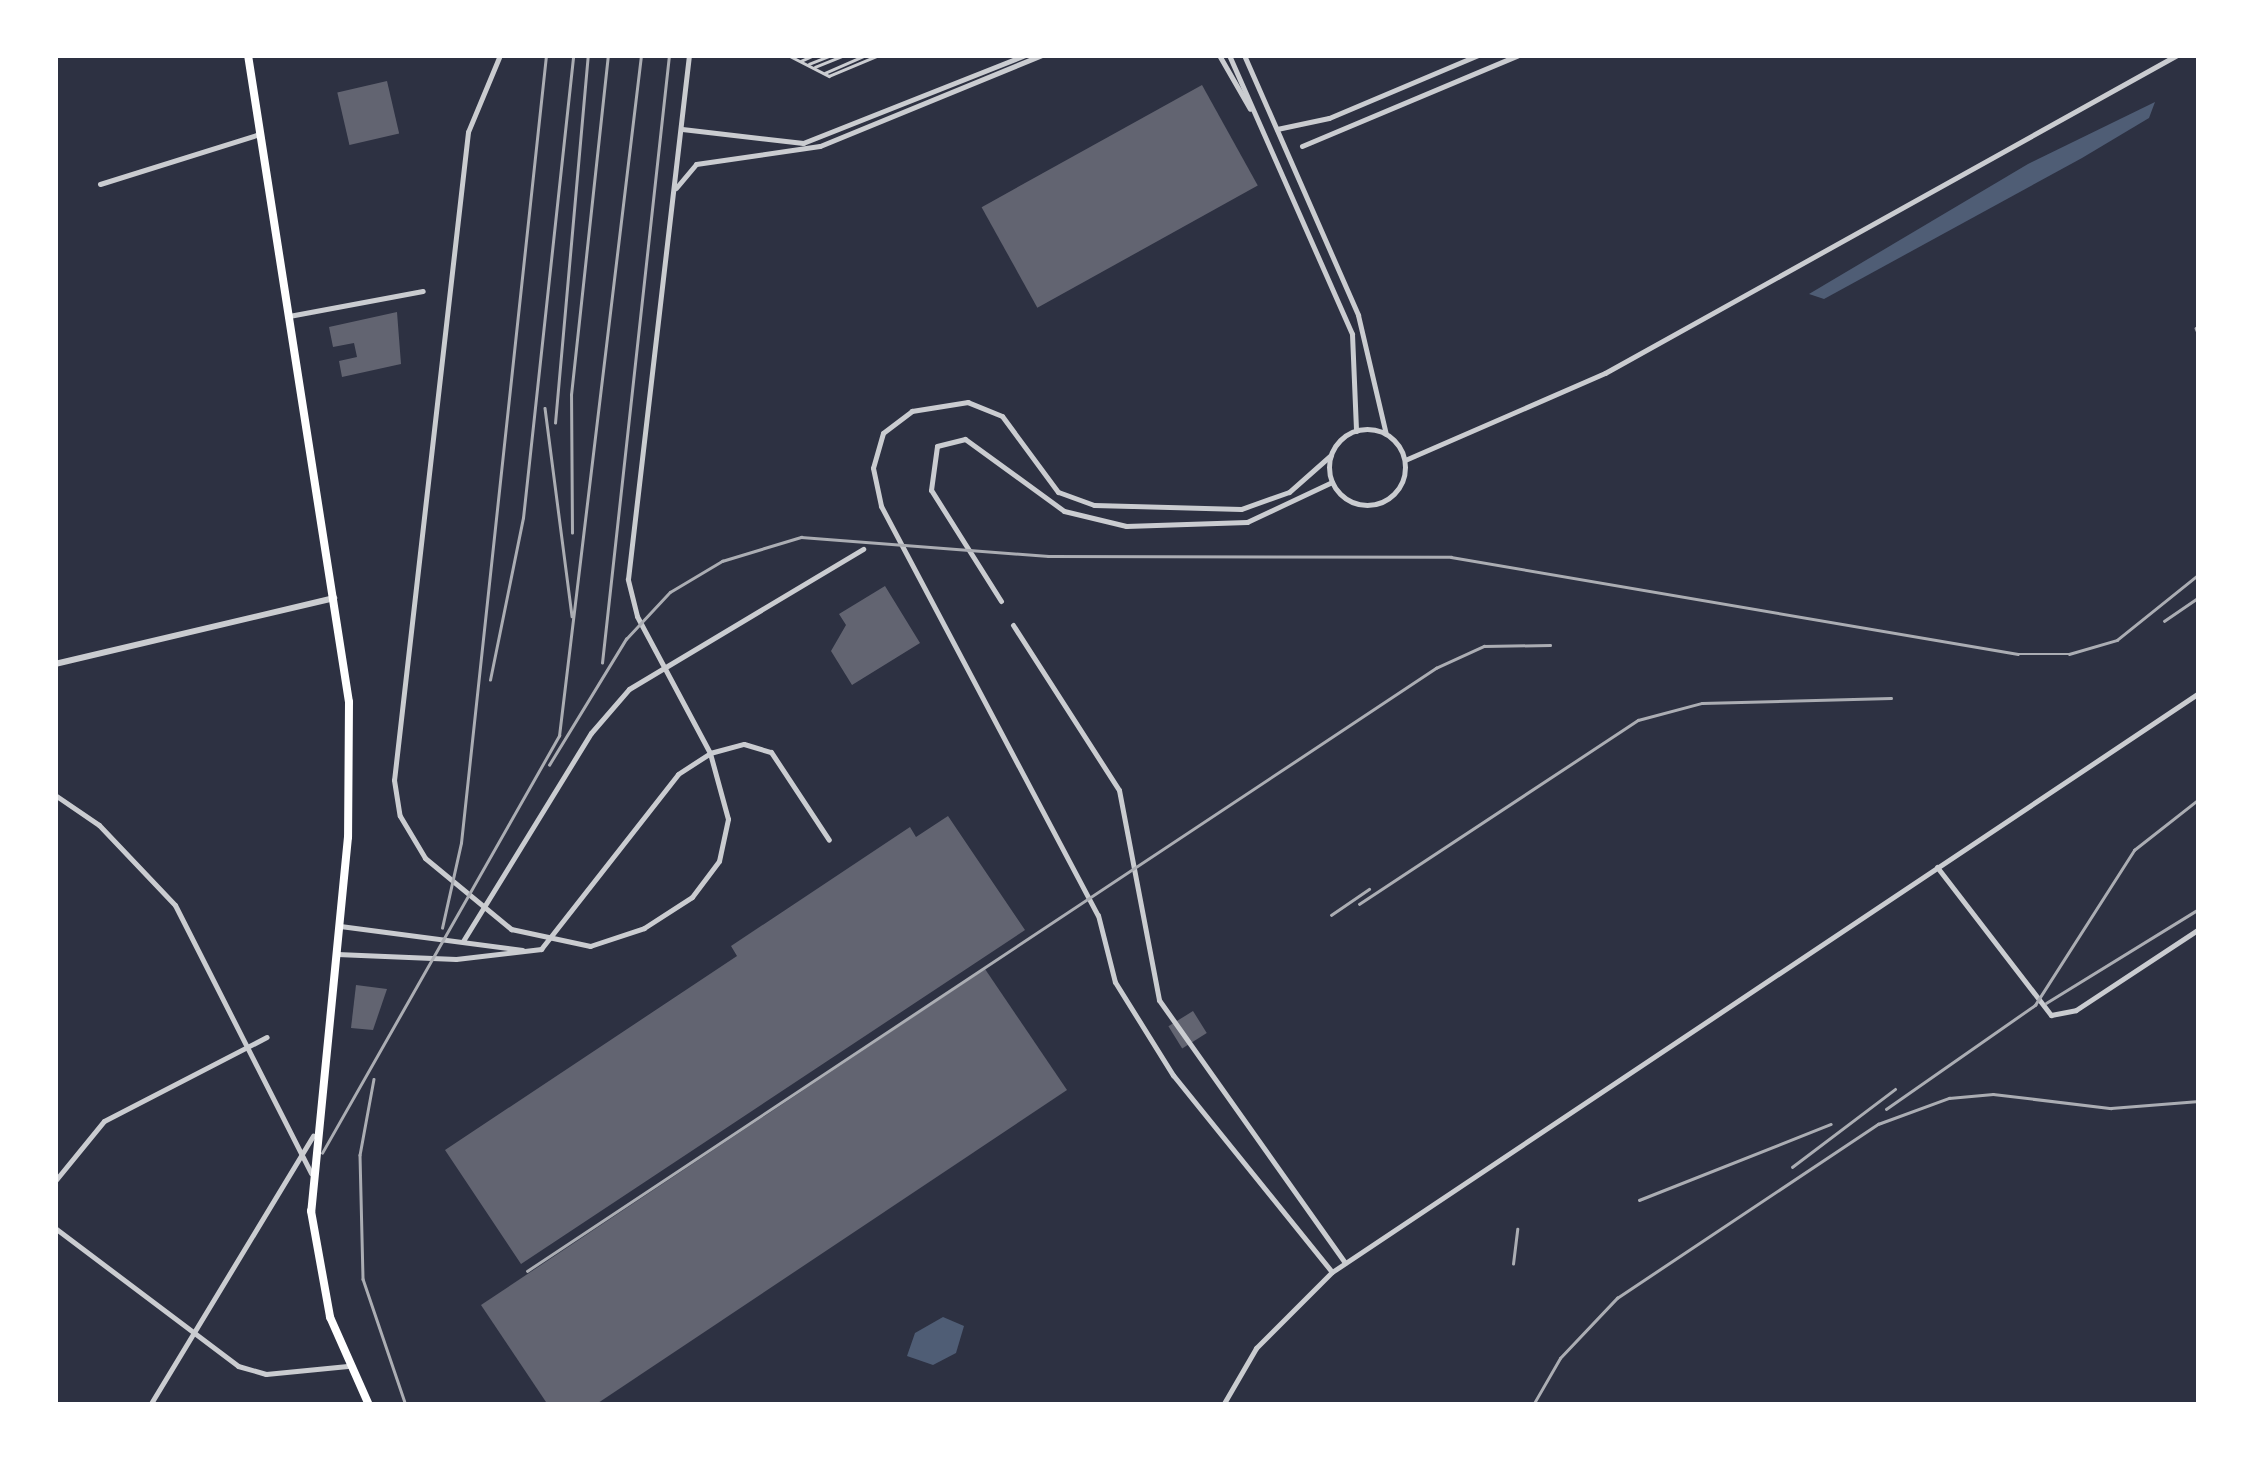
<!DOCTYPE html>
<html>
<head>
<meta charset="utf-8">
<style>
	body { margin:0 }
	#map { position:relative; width:2254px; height:1460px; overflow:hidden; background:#2d3142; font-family:"PT Sans Narrow",sans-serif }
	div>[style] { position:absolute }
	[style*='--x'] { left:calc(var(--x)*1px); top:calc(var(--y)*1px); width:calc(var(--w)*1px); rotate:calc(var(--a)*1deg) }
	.water>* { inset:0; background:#4f5d75 }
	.building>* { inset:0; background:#626471; transform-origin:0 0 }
	.service>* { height:2.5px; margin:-1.25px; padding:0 1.25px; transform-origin:1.25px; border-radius:1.25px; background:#caccd0 }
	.minor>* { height:5px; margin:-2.5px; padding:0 2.5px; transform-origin:2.5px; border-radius:2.5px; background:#caccd0 }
	.minor>.ring { margin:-2.5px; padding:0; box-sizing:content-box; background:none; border:5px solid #caccd0; border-radius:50% }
	.tertiary>* { height:6px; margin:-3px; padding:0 3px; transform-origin:3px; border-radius:3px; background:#caccd0 }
	.primary>* { height:8px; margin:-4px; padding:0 4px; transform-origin:4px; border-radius:4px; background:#fff }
	.rail>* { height:2.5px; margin:-1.25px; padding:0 1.25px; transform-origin:1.25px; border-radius:1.25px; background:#abadb3 }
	span { translate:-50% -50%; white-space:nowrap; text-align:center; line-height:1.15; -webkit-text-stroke:9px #fff; paint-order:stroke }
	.frame { position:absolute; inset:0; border:58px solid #fff; pointer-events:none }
</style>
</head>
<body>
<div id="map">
	<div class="water">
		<i style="clip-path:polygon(2155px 102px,2149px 118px,2082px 158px,1824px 299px,1809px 294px,2028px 164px)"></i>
		<i style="clip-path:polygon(943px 1317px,964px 1326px,956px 1353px,933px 1365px,907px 1356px,915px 1333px)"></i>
	</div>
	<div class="building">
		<i style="left:387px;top:81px;width:54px;height:51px;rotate:77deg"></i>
		<i style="left:1202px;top:85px;width:115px;height:252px;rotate:61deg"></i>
		<i style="clip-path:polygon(397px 312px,401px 364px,342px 377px,339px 361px,357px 357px,354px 343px,333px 347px,329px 327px)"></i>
		<i style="clip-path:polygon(885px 586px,920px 643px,852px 685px,831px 651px,846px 625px,839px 614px)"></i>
		<i style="clip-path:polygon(948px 816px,1025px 930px,521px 1264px,445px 1150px,737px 956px,731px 946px,910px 827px,916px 837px)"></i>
		<i style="clip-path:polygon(985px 969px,1067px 1090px,595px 1405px,548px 1405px,481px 1305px)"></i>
		<i style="clip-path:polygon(356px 985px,387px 989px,373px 1030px,351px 1028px)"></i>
		<i style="left:1193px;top:1011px;width:26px;height:29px;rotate:58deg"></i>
	</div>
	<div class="service">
		<i style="--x:788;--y:55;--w:46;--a:27.1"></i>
		<i style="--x:829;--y:76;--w:54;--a:-22.8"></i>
		<i style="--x:801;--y:61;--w:14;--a:-25"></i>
		<i style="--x:809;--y:64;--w:24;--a:-22"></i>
		<i style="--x:815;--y:67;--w:31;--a:-22"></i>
		<i style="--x:825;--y:73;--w:45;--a:-23.7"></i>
	</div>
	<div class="minor">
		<i style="--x:500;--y:55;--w:83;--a:112.6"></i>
		<i style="--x:468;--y:132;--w:652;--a:96.51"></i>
		<i style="--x:394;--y:780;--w:36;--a:81"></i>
		<i style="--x:400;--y:816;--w:49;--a:59.2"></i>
		<i style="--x:425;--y:858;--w:112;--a:39.5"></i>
		<i style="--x:511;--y:929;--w:81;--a:12.1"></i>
		<i style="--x:590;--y:946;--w:57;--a:-18.4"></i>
		<i style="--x:644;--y:928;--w:57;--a:-32.9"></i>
		<i style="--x:692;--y:897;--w:45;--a:-53.1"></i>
		<i style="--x:719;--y:861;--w:43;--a:-77.9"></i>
		<i style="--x:728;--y:819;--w:68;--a:-105.3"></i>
		<i style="--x:710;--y:753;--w:35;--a:-15"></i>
		<i style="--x:744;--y:744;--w:28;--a:17"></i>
		<i style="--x:771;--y:752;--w:105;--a:56.6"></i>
		<i style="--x:1219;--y:55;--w:62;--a:60.1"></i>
		<i style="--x:1229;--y:55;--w:305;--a:66.2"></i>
		<i style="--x:1352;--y:334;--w:97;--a:87.6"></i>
		<i style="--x:1244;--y:55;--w:284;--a:66.3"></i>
		<i style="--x:1358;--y:315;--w:122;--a:76.8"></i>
		<i style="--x:682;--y:129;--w:122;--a:6.6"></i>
		<i style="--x:803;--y:143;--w:239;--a:-21.6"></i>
		<i style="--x:1277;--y:129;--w:53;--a:-11.9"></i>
		<i style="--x:1329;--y:118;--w:162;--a:-22.9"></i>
		<i style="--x:1302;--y:146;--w:234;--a:-22.8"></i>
		<i style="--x:100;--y:184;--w:168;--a:-17.4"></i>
		<i style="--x:676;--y:188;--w:31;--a:-50"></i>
		<i style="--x:696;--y:164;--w:125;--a:-8.3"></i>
		<i style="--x:820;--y:146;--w:240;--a:-22.3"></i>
		<i style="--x:289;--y:316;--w:136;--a:-10.6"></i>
		<i class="ring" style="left:1329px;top:429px;width:71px;height:71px"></i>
		<i style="--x:1331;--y:455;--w:56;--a:138.6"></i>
		<i style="--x:1289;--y:492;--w:51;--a:160.5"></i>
		<i style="--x:1241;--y:509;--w:147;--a:-178.4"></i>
		<i style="--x:1094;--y:505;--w:38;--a:-160"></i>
		<i style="--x:1058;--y:492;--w:94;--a:-126.4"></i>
		<i style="--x:1002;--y:416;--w:37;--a:-158"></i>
		<i style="--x:968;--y:402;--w:57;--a:170.9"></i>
		<i style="--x:912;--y:411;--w:36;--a:143"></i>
		<i style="--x:883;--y:433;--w:36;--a:106"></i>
		<i style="--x:873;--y:468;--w:39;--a:78"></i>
		<i style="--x:881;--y:506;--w:463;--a:62.1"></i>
		<i style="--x:1098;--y:915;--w:69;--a:75.8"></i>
		<i style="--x:1115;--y:982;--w:110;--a:58.1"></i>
		<i style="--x:1173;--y:1075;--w:253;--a:51.1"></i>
		<i style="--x:1405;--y:460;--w:218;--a:-23.5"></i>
		<i style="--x:1605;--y:373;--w:654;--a:-29.07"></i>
		<i style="--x:1001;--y:601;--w:131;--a:-122.2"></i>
		<i style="--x:931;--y:490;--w:44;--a:-82.2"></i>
		<i style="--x:937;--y:446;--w:29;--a:-14"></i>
		<i style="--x:965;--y:439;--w:122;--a:36"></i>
		<i style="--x:1064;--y:511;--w:64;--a:13.6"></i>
		<i style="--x:1126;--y:526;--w:121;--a:-1.9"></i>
		<i style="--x:1247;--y:522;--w:94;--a:-25.2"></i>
		<i style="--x:1013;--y:625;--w:196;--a:57.3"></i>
		<i style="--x:1119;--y:790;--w:214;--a:79.2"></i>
		<i style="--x:1159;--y:1000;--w:322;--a:54.7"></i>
		<i style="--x:55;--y:795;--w:53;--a:34.3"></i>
		<i style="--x:99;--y:825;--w:110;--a:46.5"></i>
		<i style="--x:175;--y:905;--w:301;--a:63.1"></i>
		<i style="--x:1937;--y:867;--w:187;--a:52.4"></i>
		<i style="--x:2051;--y:1015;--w:25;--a:-11"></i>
		<i style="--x:2076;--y:1010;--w:147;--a:-33.4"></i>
		<i style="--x:340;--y:926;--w:184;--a:7.5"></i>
		<i style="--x:463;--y:941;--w:244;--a:-58.4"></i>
		<i style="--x:591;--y:733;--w:58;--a:-49.2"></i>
		<i style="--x:629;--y:689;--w:273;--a:-30.9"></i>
		<i style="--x:337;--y:954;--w:119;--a:2.4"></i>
		<i style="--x:456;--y:959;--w:86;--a:-6.7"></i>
		<i style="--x:541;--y:949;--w:222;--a:-51.9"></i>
		<i style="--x:678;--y:774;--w:38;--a:-33"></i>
		<i style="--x:710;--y:753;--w:155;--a:-118.1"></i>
		<i style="--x:637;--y:616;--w:38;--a:-104"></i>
		<i style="--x:628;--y:579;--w:528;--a:-83.36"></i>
		<i style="--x:55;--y:1181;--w:77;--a:-50.8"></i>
		<i style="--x:104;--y:1121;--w:183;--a:-27.3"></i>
		<i style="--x:55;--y:1228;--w:229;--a:37"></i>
		<i style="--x:238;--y:1366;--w:29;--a:16"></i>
		<i style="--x:266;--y:1374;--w:82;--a:-5.6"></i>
		<i style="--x:150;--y:1405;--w:315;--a:-58.8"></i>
		<i style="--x:1223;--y:1405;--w:66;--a:-59.9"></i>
		<i style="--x:1256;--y:1348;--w:107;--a:-45"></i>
		<i style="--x:1332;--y:1272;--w:1043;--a:-33.74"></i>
	</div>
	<div class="tertiary">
		<i style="--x:55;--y:664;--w:287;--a:-13.3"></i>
	</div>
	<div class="primary">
		<i style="--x:248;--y:55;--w:655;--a:81.13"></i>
		<i style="--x:349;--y:702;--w:135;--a:90.4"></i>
		<i style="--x:348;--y:837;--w:376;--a:95.6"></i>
		<i style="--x:311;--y:1211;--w:108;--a:79.8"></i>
		<i style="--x:330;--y:1317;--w:96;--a:66.1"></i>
	</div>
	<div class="rail">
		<i style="--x:2196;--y:328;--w:8;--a:67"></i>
		<i style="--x:545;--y:408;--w:210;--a:82.6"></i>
		<i style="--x:555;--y:423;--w:369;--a:-84.9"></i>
		<i style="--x:572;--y:533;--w:138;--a:-90.4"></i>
		<i style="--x:571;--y:395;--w:342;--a:-83.8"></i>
		<i style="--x:2164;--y:621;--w:42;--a:-34.4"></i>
		<i style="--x:602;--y:663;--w:612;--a:-83.71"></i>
		<i style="--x:490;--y:680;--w:165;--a:-78.5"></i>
		<i style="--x:523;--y:518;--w:466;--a:-83.8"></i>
		<i style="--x:549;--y:765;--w:148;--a:-58.6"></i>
		<i style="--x:626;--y:639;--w:64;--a:-46.9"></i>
		<i style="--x:670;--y:592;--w:61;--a:-30.8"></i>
		<i style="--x:722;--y:561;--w:83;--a:-16.9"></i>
		<i style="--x:801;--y:537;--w:248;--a:4.4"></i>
		<i style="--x:1048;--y:556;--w:403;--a:0.1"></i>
		<i style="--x:1451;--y:557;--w:575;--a:9.71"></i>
		<i style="--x:2018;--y:654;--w:51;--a:0"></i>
		<i style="--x:2069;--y:654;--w:50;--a:-16.3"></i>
		<i style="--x:2117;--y:640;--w:105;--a:-38.8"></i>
		<i style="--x:1359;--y:904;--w:334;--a:-33.4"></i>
		<i style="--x:1638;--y:720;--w:66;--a:-14.9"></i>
		<i style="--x:1702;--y:703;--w:189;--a:-1.5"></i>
		<i style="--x:1331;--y:915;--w:46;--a:-34.4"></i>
		<i style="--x:442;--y:928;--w:87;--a:-77.4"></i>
		<i style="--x:461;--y:843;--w:793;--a:-83.84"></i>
		<i style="--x:2046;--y:1003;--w:180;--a:-31.6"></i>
		<i style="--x:374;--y:1079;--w:77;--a:100.4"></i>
		<i style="--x:360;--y:1155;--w:124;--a:88.6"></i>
		<i style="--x:363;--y:1279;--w:133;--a:71.2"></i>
		<i style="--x:1886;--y:1109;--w:182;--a:-34.9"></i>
		<i style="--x:2035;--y:1005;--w:184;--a:-57.4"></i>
		<i style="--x:2134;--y:850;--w:83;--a:-38.1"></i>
		<i style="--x:322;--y:1153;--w:480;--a:-60.4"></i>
		<i style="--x:559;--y:736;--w:686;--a:-83.13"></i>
		<i style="--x:1792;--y:1167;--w:129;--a:-37.1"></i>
		<i style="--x:1639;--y:1200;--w:206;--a:-21.6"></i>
		<i style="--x:1513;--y:1264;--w:35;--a:-83"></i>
		<i style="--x:527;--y:1271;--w:1091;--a:-33.56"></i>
		<i style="--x:1436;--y:668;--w:53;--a:-24.6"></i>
		<i style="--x:1484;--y:646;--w:66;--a:-0.9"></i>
		<i style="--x:1533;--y:1405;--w:54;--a:-60.1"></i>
		<i style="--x:1560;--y:1358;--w:83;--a:-46.5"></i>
		<i style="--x:1617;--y:1298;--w:314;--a:-33.7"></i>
		<i style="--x:1878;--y:1124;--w:76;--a:-20.1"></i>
		<i style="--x:1949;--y:1098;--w:44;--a:-5.2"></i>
		<i style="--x:1993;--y:1094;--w:119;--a:6.8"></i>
		<i style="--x:2111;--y:1108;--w:88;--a:-4.5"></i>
	</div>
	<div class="frame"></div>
</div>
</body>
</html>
